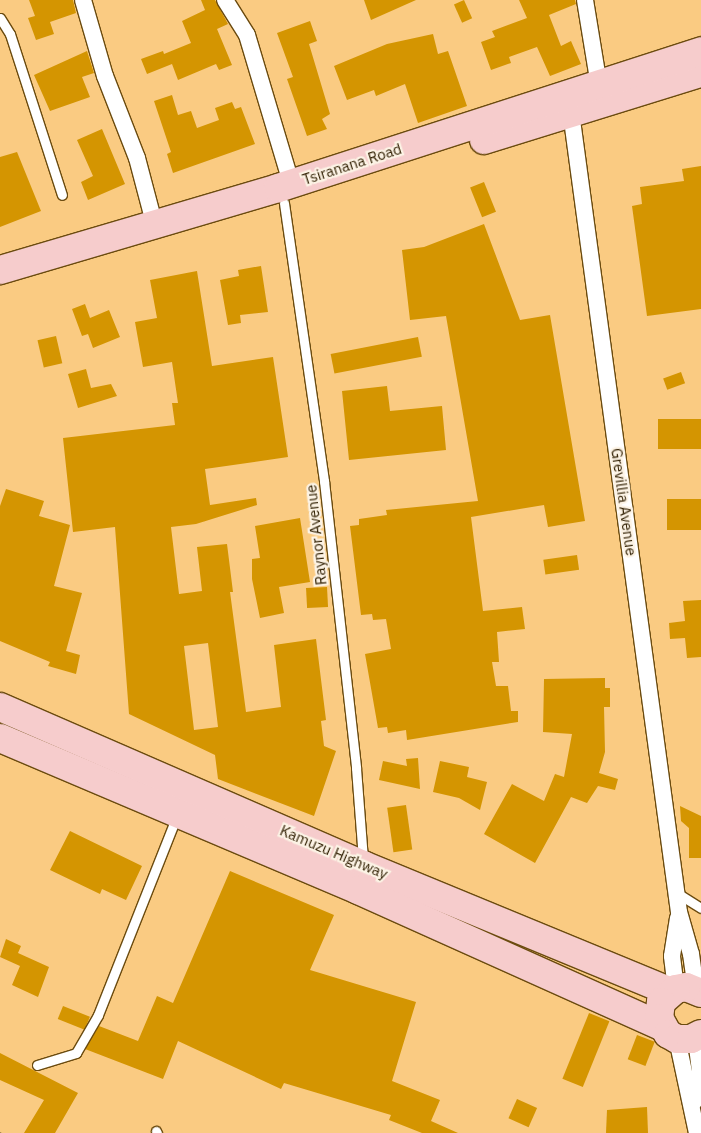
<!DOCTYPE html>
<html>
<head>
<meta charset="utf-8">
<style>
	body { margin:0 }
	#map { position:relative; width:701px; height:1133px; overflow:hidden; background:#facb82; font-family:"IBM Plex Sans",sans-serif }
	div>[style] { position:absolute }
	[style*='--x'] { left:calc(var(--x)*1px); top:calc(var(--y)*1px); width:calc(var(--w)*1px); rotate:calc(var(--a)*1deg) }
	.building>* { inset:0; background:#d49501; transform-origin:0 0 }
	.path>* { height:2.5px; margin-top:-1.25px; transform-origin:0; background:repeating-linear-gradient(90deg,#927340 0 2.5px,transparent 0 5px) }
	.roads { filter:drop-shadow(1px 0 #6b4b0f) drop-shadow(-1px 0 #6b4b0f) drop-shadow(0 1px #6b4b0f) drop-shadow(0 -1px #6b4b0f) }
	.service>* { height:9px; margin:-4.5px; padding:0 4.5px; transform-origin:4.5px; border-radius:4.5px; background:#fff }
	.minor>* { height:16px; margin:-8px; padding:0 8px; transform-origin:8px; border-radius:8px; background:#fff }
	.trunk>* { height:28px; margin:-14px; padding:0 14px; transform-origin:14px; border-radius:14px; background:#f6cccc }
	span { translate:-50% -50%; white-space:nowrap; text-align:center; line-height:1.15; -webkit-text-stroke:4.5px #fcf3e5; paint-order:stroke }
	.street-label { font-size:15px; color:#2f1e00 }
</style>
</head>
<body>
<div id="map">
	<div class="building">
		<i style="clip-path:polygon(29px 0,73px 0,76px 13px,50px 22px,54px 34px,36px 40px,28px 18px,35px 16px)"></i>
		<i style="clip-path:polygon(201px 0,215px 0,228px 24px,217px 29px,232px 65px,219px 70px,216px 64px,178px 80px,172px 64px,147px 74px,141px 59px,163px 51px,164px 54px,191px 43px,182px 21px,205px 10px)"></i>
		<i style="clip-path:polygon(364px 0,416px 0,371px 20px)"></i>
		<i style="left:464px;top:0;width:20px;height:11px;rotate:66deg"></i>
		<i style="clip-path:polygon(519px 0,575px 0,576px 4px,549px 15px,561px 46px,571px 41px,581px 64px,550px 76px,537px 47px,509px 57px,511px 63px,491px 70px,481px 42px,495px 37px,492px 31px,527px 18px)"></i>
		<i style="clip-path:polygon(310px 21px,317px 41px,309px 44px,330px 114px,322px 119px,327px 129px,307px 136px,287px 79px,293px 77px,277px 33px)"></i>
		<i style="clip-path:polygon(433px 34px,438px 54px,448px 51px,467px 106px,418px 123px,405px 84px,376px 96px,374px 90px,347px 100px,334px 66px,387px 44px)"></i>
		<i style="clip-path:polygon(87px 51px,94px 73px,82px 77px,90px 97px,50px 111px,34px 75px)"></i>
		<i style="clip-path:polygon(172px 95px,178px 115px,191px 111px,197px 128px,219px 120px,215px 108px,232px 102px,235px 109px,241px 107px,255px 144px,173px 173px,167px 154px,171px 152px,154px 101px)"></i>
		<i style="clip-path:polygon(102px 129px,125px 184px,88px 200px,81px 182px,93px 176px,77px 140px)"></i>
		<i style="clip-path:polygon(17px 152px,41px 211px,0 227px,0 157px)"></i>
		<i style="clip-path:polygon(701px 166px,701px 309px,647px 316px,632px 206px,642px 204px,640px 187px,684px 181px,682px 169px)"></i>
		<i style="left:484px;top:182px;width:32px;height:15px;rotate:68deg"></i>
		<i style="clip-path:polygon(484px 224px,520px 320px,550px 315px,585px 521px,548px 527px,544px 505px,471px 517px,483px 611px,522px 607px,525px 629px,497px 632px,499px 662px,492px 662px,496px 686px,508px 686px,511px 711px,518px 711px,518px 722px,407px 740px,406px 730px,388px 733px,387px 727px,378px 728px,365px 654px,391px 649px,386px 619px,373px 620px,372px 614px,361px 615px,350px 526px,359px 525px,359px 519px,387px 515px,386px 510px,478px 501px,446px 316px,410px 320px,402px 250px,424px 247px)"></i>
		<i style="clip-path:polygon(261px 266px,268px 312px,240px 315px,241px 323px,228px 325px,220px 280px,239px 276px,238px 270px)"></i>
		<i style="clip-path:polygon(evenodd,197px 271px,212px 366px,273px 357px,288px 457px,205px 469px,210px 505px,256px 498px,257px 505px,196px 524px,171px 527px,179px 594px,202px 591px,197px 547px,227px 544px,233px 592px,230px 592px,246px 712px,281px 707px,274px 645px,316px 639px,326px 720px,321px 721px,324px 746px,336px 751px,314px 816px,218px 779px,215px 755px,129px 714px,115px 527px,73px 532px,63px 438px,175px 425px,172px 403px,178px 403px,172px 362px,143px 367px,135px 322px,157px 318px,150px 280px,197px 271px,208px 643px,218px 727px,194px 730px,184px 646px,208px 643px)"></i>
		<i style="clip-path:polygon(85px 304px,90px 318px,109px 310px,120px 337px,93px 348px,88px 334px,82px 336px,72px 309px)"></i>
		<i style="left:56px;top:336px;width:28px;height:19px;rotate:77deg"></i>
		<i style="left:418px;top:337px;width:20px;height:89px;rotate:79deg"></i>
		<i style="clip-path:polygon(86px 369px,91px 388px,111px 384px,117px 396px,78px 408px,68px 374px)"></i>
		<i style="left:681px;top:372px;width:12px;height:19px;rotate:70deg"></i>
		<i style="clip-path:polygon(387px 386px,390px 411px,442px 406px,446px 450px,349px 460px,342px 391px)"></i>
		<i style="left:701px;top:419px;width:30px;height:43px;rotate:90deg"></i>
		<i style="clip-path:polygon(6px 489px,44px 501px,39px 516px,70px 525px,54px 586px,82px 593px,66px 651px,80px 655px,76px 674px,48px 666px,50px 662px,0 641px,0 506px)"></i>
		<i style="left:701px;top:499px;width:31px;height:34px;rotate:90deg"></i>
		<i style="clip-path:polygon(300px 518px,310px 582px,279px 587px,284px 613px,260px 618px,252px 579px,252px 559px,260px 558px,255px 526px)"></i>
		<i style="left:577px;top:555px;width:15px;height:34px;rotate:82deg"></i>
		<i style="left:327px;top:587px;width:20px;height:21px;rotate:87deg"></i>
		<i style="clip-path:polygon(701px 600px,701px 657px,687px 658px,685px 638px,670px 639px,669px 623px,685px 621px,683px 601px)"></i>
		<i style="clip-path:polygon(605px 678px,605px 688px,610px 688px,610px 707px,604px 707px,605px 752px,599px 773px,618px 779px,615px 790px,598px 786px,587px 803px,571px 797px,535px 863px,484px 834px,512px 784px,544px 801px,555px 774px,564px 777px,572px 734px,543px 732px,544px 679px)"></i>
		<i style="clip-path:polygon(418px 758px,420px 789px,379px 780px,383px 761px,407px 766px,406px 759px)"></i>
		<i style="clip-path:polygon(440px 761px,469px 767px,467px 777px,487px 782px,480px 810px,459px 798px,433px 792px)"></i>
		<i style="left:406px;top:805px;width:45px;height:19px;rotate:82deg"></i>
		<i style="clip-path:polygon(680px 806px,701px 816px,701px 858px,689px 858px,689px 828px,681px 821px)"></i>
		<i style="clip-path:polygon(70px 831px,142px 866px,126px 900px,102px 889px,100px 894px,50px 870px)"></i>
		<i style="clip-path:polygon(230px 871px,334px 915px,310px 970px,416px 1002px,392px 1081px,440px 1100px,431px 1121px,458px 1133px,422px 1133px,389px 1120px,391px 1115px,284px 1083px,281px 1089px,178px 1041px,163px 1079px,85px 1049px,99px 1026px,138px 1041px,157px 996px,173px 1003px)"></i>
		<i style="clip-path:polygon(6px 939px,21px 946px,18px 953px,49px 967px,38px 997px,12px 985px,20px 966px,0 957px)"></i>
		<i style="left:63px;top:1006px;width:29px;height:14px;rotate:22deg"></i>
		<i style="left:589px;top:1013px;width:22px;height:71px;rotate:22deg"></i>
		<i style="left:637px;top:1035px;width:19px;height:26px;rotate:21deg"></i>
		<i style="clip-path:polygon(0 1053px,78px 1093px,55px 1133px,24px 1133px,44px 1100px,0 1080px)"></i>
		<i style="left:517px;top:1099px;width:22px;height:21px;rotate:24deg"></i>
		<i style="clip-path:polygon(647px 1107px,648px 1133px,606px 1133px,607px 1110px)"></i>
	</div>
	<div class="path">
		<i style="--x:0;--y:1132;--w:1;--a:90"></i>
	</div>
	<div class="roads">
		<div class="service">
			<i style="--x:0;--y:18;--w:19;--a:58"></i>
			<i style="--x:10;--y:34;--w:169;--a:72.1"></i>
			<i style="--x:284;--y:203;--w:281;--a:81.8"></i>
			<i style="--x:324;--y:481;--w:289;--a:83.6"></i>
			<i style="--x:356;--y:768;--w:92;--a:85.6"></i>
			<i style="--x:677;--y:893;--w:28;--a:32"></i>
			<i style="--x:37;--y:1065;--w:41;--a:-17.1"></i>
			<i style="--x:76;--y:1053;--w:44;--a:-59.9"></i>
			<i style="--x:98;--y:1015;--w:215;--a:-68.4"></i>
			<i style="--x:156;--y:1131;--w:2;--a:63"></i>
		</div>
		<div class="minor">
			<i style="--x:83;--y:0;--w:79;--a:73.9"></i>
			<i style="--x:105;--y:76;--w:88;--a:68.7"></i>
			<i style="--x:137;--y:158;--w:70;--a:75.2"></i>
			<i style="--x:225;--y:0;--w:41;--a:57.8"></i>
			<i style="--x:247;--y:35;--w:154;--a:73.4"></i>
			<i style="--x:585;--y:0;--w:93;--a:80.7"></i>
			<i style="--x:570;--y:105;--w:814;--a:82.31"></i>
			<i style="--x:679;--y:912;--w:44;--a:74.1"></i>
			<i style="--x:691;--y:954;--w:36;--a:82"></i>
			<i style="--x:676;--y:989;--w:33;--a:-97"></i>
			<i style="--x:672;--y:956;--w:39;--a:-81"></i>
			<i style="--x:677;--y:1039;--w:96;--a:78"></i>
			<i style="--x:694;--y:1102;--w:32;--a:-79"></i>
			<i style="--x:700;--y:1071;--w:34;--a:-97"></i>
		</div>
		<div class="trunk">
			<i style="--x:484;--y:140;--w:227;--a:-17.2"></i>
			<i style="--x:0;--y:270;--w:290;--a:-16.4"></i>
			<i style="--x:278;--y:188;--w:445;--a:-17.9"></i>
			<i style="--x:0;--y:707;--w:396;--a:23.5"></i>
			<i style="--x:363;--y:865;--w:333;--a:22.4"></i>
			<i style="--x:0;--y:738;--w:389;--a:23"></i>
			<i style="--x:358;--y:890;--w:332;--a:24.2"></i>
			<i style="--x:701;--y:993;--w:16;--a:-158"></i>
			<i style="--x:686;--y:987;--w:10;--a:169"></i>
			<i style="--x:676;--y:989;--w:20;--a:139"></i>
			<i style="--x:661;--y:1002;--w:16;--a:97"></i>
			<i style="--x:659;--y:1018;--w:18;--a:61"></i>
			<i style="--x:668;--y:1034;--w:10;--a:29"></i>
			<i style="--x:677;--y:1039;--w:14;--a:0"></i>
			<i style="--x:691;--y:1039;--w:11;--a:-27"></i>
		</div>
	</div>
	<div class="street-label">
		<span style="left:352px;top:164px;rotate:-18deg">Tsiranana Road</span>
		<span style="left:624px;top:502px;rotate:82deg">Grevillia Avenue</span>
		<span style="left:316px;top:535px;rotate:-96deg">Raynor Avenue</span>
		<span style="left:334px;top:852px;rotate:23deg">Kamuzu Highway</span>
	</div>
</div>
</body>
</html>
